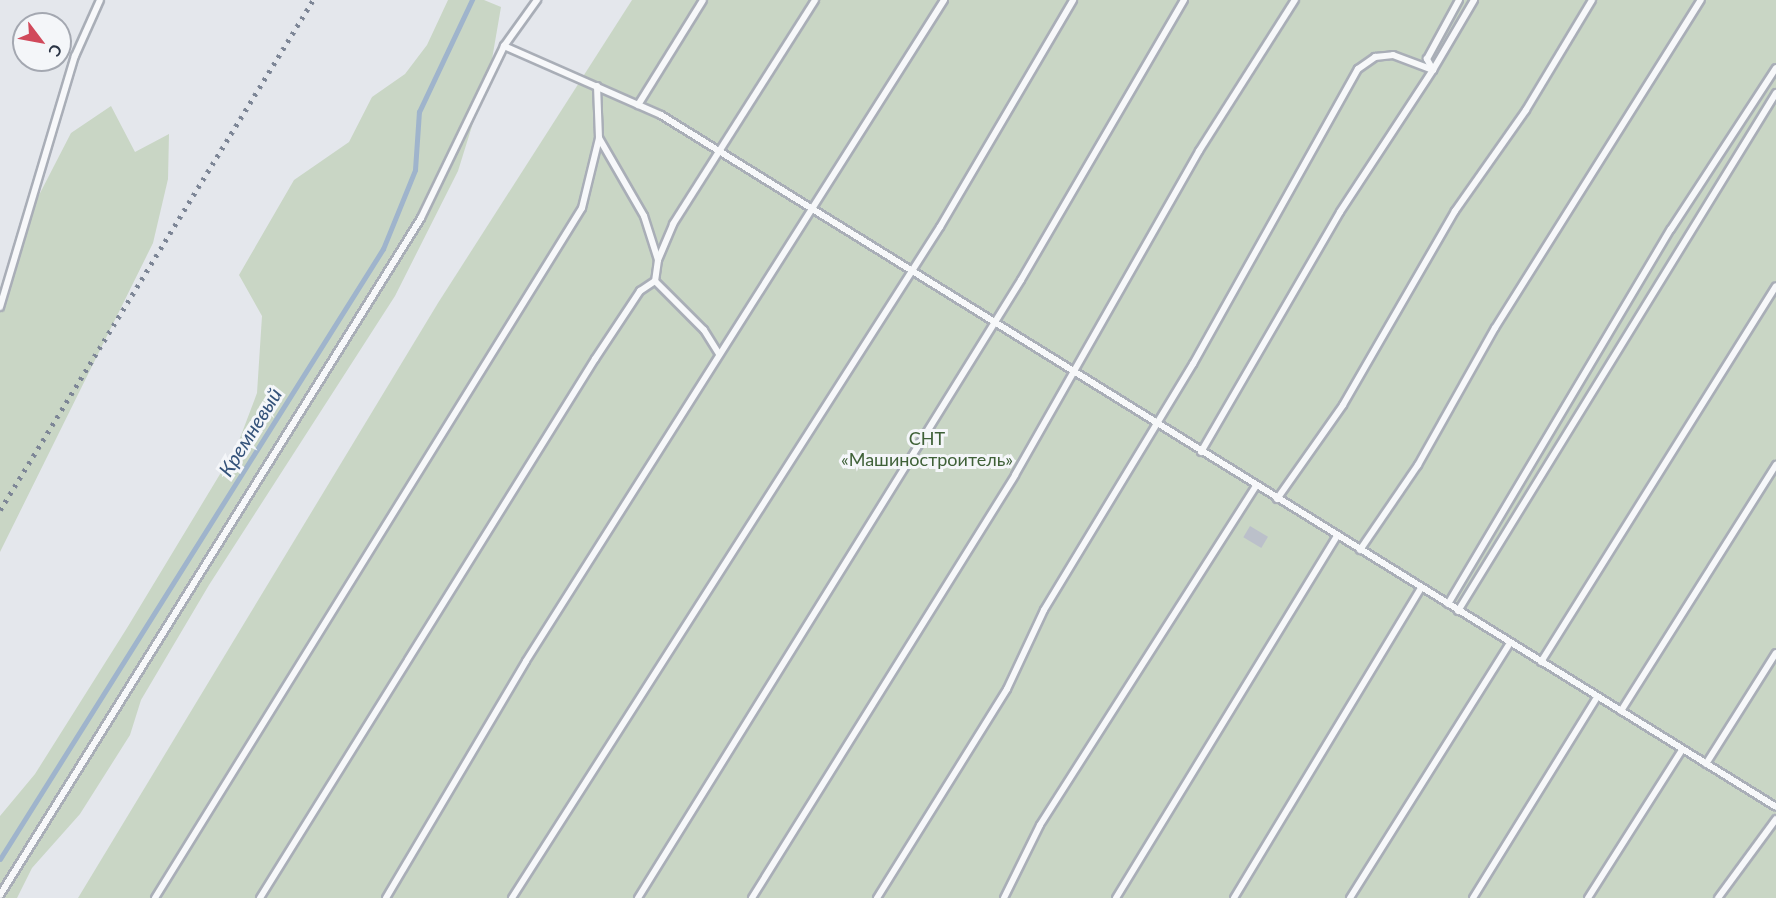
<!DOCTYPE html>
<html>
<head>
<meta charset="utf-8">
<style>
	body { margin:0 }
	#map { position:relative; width:1776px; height:898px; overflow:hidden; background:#e4e7ec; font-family:Lato,sans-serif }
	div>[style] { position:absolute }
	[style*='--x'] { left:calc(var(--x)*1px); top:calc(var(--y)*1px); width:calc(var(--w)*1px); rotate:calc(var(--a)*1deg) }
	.green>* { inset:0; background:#c9d6c5 }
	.stream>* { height:4.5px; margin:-2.25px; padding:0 2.25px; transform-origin:2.25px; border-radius:2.25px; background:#9fb4cc }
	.building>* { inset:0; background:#bbc0ca; transform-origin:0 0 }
	.roads { filter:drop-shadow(2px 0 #a9aeb7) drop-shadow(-2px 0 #a9aeb7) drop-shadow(0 2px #a9aeb7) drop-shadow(0 -2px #a9aeb7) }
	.lane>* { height:6px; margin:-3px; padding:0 3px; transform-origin:3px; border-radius:3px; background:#f7f8fa }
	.rail>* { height:4.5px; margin-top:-2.25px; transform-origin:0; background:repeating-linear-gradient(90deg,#7d8696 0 3px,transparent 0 9px) }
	span { translate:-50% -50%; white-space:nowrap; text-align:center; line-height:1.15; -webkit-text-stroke:6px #f4f6f9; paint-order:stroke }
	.park-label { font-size:18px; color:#3f6138 }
	.water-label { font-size:20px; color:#34527a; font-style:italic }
	.north { position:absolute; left:12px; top:12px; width:60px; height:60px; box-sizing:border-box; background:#f4f6f9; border:2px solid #a4a8b1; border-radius:50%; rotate:122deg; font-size:16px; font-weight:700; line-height:24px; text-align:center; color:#2b3445 }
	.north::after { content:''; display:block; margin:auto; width:21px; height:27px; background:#d1495b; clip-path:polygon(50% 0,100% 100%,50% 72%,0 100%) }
</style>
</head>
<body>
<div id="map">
	<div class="green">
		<i style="clip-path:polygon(448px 0,484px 0,501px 7px,491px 65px,458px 171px,395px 296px,209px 585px,141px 700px,130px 735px,80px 814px,32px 868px,17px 898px,0 898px,0 816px,35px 774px,127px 628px,237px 446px,257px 393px,262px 316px,239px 275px,294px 180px,349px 142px,372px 97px,405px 74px,427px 45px)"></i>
		<i style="clip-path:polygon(632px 0,1776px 0,1776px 898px,78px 898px,438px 303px)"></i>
		<i style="clip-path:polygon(111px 106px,135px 152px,169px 134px,168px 179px,153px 243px,0 552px,0 302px,38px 197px,71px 133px)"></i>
	</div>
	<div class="stream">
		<i style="--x:0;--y:859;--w:720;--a:-57.88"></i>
		<i style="--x:383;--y:249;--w:85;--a:-67.9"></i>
		<i style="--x:415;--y:170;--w:58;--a:-86.1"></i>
		<i style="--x:419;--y:112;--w:124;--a:-64.7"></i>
	</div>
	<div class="building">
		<i style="left:1250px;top:526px;width:21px;height:13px;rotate:31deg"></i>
	</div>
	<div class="roads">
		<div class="lane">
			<i style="--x:504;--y:46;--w:57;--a:-54.3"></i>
			<i style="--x:638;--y:105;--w:123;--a:-58.2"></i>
			<i style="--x:599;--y:138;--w:90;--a:60"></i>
			<i style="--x:644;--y:216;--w:46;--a:72.3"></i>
			<i style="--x:658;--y:260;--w:21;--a:98"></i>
			<i style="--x:655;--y:281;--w:69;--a:45"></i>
			<i style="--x:704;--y:330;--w:28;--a:58"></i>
			<i style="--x:658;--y:260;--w:39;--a:-67"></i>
			<i style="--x:673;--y:224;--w:265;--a:-57.6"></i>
			<i style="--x:0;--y:307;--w:262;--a:-73.4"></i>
			<i style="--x:75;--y:56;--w:61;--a:-65.9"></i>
			<i style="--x:1201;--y:452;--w:277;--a:-59.9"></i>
			<i style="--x:1340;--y:212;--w:170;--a:-56.8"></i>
			<i style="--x:1433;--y:70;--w:13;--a:-119"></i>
			<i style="--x:1427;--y:59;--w:67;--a:-61.5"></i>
			<i style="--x:1277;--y:499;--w:115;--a:-54.9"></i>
			<i style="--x:1343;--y:405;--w:224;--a:-60"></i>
			<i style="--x:1455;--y:211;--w:123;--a:-54.9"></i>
			<i style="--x:1526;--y:110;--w:128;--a:-59"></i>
			<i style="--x:1360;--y:550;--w:103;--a:-55.7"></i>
			<i style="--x:1418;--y:465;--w:157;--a:-60.7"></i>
			<i style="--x:1495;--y:328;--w:387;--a:-57.9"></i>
			<i style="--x:1448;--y:604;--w:436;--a:-59.3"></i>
			<i style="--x:1671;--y:229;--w:192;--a:-56.9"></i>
			<i style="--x:1458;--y:611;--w:608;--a:-58.45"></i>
			<i style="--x:1541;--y:662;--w:443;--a:-58"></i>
			<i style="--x:1621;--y:711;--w:291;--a:-57.8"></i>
			<i style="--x:1706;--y:764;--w:131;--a:-57.8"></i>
			<i style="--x:0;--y:895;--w:797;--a:-58.12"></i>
			<i style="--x:421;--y:218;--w:191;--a:-64.2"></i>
			<i style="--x:504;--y:46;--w:171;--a:23.7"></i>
			<i style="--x:661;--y:115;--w:1312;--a:31.82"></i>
			<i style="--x:155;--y:898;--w:811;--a:-58.25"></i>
			<i style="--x:582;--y:208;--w:72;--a:-76.3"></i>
			<i style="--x:599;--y:138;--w:52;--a:-92.2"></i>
			<i style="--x:260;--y:898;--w:635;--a:-58.14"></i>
			<i style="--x:595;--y:359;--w:82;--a:-56.5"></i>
			<i style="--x:640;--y:291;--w:18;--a:-34"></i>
			<i style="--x:386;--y:898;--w:275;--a:-59.4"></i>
			<i style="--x:526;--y:661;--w:782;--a:-57.69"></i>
			<i style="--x:512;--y:898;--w:796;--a:-57.47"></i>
			<i style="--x:940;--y:227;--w:263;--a:-59.6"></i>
			<i style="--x:638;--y:898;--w:727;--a:-58.21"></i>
			<i style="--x:1021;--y:280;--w:324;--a:-59.8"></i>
			<i style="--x:752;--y:898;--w:498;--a:-58.1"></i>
			<i style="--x:1015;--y:475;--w:373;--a:-60.4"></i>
			<i style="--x:1199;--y:151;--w:179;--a:-57.6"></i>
			<i style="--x:877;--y:898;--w:246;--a:-58.1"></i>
			<i style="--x:1007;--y:689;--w:87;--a:-64.9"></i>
			<i style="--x:1044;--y:610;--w:288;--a:-58.8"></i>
			<i style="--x:1193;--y:364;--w:338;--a:-60.8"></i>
			<i style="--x:1358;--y:69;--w:21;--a:-35"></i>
			<i style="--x:1375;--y:57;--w:18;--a:-6"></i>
			<i style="--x:1393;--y:55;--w:43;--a:20.6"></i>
			<i style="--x:1433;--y:70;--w:81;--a:-59.6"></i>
			<i style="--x:1004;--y:898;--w:81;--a:-63.7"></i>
			<i style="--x:1040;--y:825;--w:402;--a:-57.5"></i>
			<i style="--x:1116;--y:898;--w:424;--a:-58.6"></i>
			<i style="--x:1234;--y:898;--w:362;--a:-58.9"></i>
			<i style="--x:1350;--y:898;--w:301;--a:-57.9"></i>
			<i style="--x:1473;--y:898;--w:236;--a:-58.3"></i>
			<i style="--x:1588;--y:898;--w:175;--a:-57.6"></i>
			<i style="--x:1718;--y:898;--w:98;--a:-53.7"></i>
		</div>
	</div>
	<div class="rail">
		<i style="--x:0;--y:510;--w:598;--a:-58.46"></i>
	</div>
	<div class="park-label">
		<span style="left:927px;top:449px">СНТ<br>«Машиностроитель»</span>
	</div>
	<div class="water-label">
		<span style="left:250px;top:432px;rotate:-58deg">Кремневый</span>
	</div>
	<div class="north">С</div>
</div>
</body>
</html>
